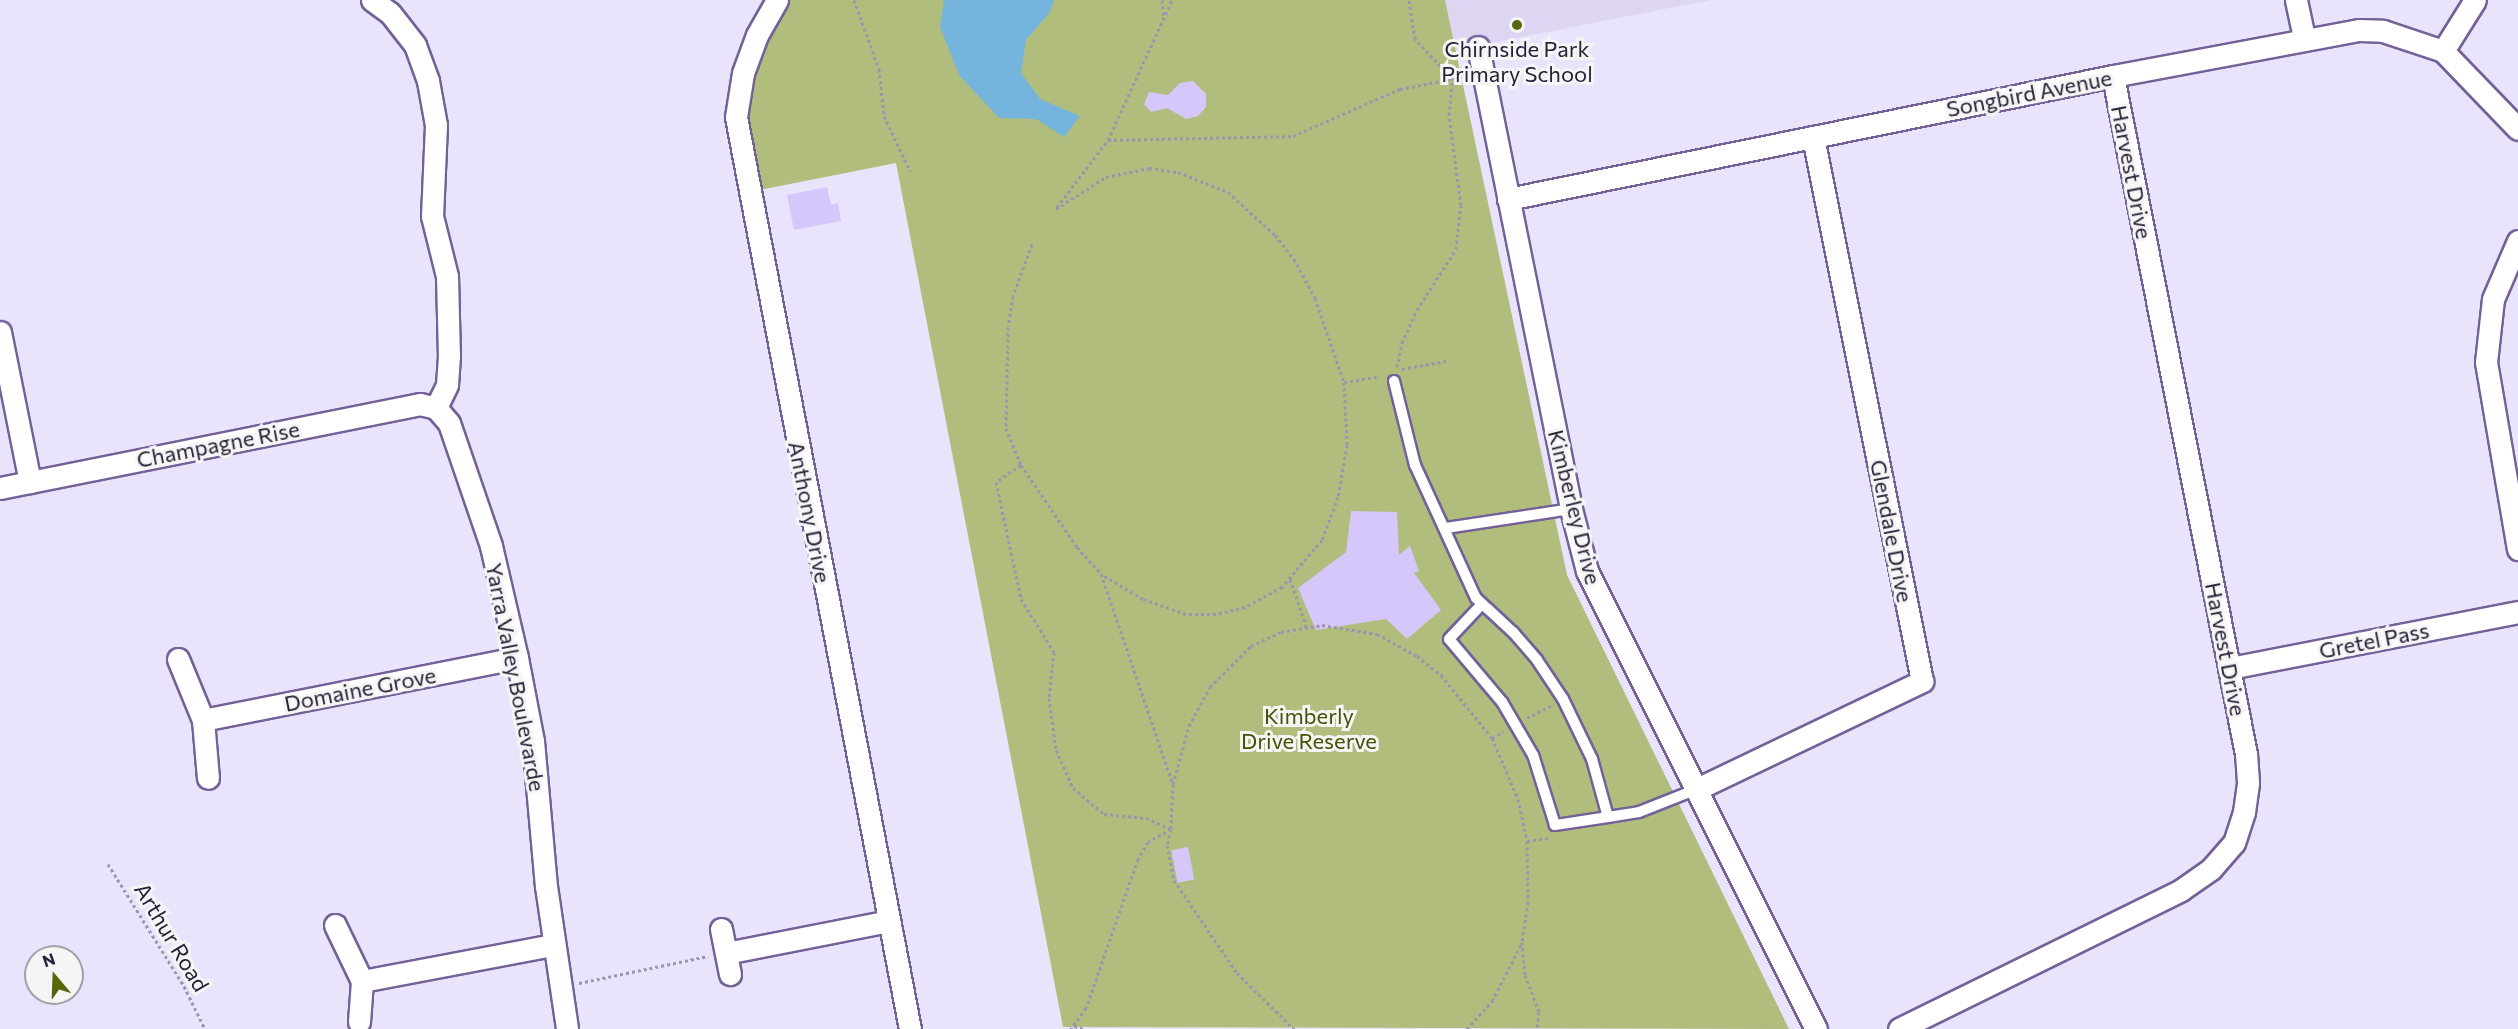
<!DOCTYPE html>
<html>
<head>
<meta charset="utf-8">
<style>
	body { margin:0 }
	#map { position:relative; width:2518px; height:1029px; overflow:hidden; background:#eae3fc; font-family:Commissioner,sans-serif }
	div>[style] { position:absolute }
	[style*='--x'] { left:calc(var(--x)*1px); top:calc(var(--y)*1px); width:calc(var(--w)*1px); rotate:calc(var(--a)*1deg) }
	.built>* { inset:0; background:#ddd5f1 }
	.green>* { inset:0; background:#b0bd7d }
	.water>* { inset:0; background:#75b4dc }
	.building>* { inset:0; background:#d5c7f9; transform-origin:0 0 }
	.path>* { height:3px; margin-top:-1.5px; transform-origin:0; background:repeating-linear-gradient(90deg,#9c95ad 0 3px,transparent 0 6px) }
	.roads { filter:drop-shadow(2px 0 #736198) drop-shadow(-2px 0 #736198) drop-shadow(0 2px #736198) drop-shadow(0 -2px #736198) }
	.lane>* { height:10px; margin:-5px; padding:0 5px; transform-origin:5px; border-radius:5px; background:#fff }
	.street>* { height:21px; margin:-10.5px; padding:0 10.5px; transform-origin:10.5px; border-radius:10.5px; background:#fff }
	.dots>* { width:16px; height:16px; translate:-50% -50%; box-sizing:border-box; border:3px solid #f5f5f5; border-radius:50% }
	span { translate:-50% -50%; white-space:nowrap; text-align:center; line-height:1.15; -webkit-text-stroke:6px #f5f5f5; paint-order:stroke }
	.poi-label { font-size:22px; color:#272037 }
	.street-label { font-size:22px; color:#272037 }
	.park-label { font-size:22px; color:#465103 }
	.north { position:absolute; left:24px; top:945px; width:60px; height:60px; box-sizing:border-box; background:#f5f5f5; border:2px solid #a3a0a9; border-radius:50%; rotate:341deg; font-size:16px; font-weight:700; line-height:24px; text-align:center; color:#272037 }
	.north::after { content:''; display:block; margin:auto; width:21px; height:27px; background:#596509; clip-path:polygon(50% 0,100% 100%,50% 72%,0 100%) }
</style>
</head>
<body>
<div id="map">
	<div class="built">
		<i style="clip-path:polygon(1445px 0,1710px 0,1456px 50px)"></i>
	</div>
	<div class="green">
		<i style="clip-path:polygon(789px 0,1445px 0,1567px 575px,1789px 1029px,1063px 1027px,896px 163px,759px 190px,748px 121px,752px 73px,773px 25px)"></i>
	</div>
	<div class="water">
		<i style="clip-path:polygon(944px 0,1054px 0,1050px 12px,1026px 40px,1021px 73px,1040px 99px,1080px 116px,1064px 137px,1036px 119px,999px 118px,959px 75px,940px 27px)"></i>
	</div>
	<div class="building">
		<i style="clip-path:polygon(1193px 81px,1206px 94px,1206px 107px,1198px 116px,1186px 119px,1167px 108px,1151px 112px,1144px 104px,1149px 92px,1168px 95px,1180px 83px)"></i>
		<i style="clip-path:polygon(827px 187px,831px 205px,838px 203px,841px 221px,794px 230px,787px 195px)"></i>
		<i style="clip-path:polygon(1351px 511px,1397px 512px,1399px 555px,1410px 546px,1419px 571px,1414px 573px,1441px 610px,1407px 639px,1386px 619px,1316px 630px,1298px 588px,1346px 552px)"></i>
		<i style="left:1188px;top:847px;width:33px;height:17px;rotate:79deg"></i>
	</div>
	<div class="path">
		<i style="--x:854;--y:0;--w:73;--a:70.1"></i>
		<i style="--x:879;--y:69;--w:47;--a:83.9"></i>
		<i style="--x:884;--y:116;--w:61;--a:64.7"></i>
		<i style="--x:1162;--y:0;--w:18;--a:84"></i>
		<i style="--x:1108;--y:140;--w:185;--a:-1.2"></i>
		<i style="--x:1293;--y:136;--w:117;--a:-23.7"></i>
		<i style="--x:1400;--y:89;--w:64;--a:-10.8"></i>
		<i style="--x:1057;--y:207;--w:84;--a:-52.7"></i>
		<i style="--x:1108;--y:140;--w:154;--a:-65.4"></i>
		<i style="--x:1056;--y:209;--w:59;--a:-32.6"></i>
		<i style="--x:1106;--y:177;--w:44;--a:-11.8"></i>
		<i style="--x:1149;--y:168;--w:29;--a:8"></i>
		<i style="--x:1178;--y:172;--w:54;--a:21.8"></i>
		<i style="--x:1228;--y:192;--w:64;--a:42.5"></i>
		<i style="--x:1275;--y:235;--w:31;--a:52"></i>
		<i style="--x:1294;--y:259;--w:44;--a:61.7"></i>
		<i style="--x:1315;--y:298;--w:89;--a:71"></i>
		<i style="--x:1344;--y:382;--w:63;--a:87.3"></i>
		<i style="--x:1347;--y:445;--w:53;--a:99.8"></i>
		<i style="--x:1338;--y:497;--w:46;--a:110.4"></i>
		<i style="--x:1322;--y:540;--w:62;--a:130.4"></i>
		<i style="--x:1282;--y:587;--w:42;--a:151.6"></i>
		<i style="--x:1245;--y:607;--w:30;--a:166"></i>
		<i style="--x:1216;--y:614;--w:30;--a:180"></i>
		<i style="--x:1186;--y:614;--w:46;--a:-160.8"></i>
		<i style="--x:1143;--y:599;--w:49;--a:-149.2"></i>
		<i style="--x:1032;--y:244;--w:55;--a:110.1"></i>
		<i style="--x:1013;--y:296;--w:31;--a:99"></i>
		<i style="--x:1008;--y:327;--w:101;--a:91.1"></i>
		<i style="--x:1006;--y:428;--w:40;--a:68"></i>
		<i style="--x:1021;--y:465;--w:99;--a:55.7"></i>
		<i style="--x:1077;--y:547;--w:36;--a:48"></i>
		<i style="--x:1101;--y:574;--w:222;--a:71.1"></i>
		<i style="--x:1173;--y:784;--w:45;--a:92.5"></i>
		<i style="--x:1171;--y:829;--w:26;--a:151"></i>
		<i style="--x:1148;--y:842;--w:20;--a:120"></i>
		<i style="--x:1138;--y:859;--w:158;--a:109.2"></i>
		<i style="--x:1086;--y:1008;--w:26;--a:126"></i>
		<i style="--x:1397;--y:367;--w:25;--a:-78"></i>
		<i style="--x:1402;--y:343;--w:36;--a:-66"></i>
		<i style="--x:1417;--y:310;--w:72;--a:-57.4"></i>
		<i style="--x:1456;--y:249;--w:44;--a:-83.5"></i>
		<i style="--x:1461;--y:205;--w:91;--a:-97.6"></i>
		<i style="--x:1449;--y:115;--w:36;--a:-84"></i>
		<i style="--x:1453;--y:79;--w:55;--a:-133.5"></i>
		<i style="--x:1415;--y:39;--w:39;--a:-99"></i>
		<i style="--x:1402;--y:369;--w:45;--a:-10.3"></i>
		<i style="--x:1344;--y:382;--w:36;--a:-9"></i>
		<i style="--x:1021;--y:465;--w:30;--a:146"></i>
		<i style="--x:996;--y:482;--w:120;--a:77.9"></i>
		<i style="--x:1021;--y:599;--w:62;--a:58.1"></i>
		<i style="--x:1054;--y:652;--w:46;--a:96.2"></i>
		<i style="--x:1049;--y:698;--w:52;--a:82.3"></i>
		<i style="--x:1056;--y:750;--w:42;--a:65.9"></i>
		<i style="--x:1073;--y:788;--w:40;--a:40"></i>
		<i style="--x:1104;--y:814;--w:42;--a:5.4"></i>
		<i style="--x:1146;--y:818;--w:27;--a:24"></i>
		<i style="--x:1171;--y:829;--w:16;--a:104"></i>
		<i style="--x:1167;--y:845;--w:36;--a:79"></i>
		<i style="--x:1174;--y:880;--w:112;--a:55.9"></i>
		<i style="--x:1237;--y:973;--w:80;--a:44.5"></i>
		<i style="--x:1290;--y:579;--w:52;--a:70.9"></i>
		<i style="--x:1527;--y:718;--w:27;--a:-27"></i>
		<i style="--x:1492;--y:738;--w:13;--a:-29"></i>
		<i style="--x:1173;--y:784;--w:60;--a:-74.6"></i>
		<i style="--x:1189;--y:726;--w:44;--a:-61.7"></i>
		<i style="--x:1210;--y:687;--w:58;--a:-45"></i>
		<i style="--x:1251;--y:646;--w:33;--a:-25"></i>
		<i style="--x:1281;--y:632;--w:42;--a:-9.7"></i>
		<i style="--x:1322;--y:625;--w:56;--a:9.3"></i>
		<i style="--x:1377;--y:634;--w:46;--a:28.8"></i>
		<i style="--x:1417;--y:656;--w:31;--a:38"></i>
		<i style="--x:1441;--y:675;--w:81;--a:51"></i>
		<i style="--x:1492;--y:738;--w:66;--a:66.9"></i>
		<i style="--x:1518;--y:799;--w:43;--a:77.9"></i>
		<i style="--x:1527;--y:841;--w:61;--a:89.1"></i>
		<i style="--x:1528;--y:902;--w:40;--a:98.5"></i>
		<i style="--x:1522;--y:942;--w:33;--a:85"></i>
		<i style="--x:1525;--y:975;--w:40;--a:69"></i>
		<i style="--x:1539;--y:1012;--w:17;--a:97"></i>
		<i style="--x:1527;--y:841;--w:22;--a:-8"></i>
		<i style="--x:108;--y:864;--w:144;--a:58.1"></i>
		<i style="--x:184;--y:986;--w:48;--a:64"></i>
		<i style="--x:579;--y:983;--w:132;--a:-11.8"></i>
		<i style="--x:1074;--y:1026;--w:10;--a:17"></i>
		<i style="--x:1467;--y:1029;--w:38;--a:-48"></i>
		<i style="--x:1492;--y:1001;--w:65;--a:-62.7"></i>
	</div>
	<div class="roads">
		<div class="lane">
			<i style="--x:1394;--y:381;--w:87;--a:76"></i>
			<i style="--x:1415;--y:465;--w:146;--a:65.4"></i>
			<i style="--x:1476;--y:598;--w:16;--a:43"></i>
			<i style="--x:1488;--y:609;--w:34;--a:43"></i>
			<i style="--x:1513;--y:632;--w:37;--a:49"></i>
			<i style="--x:1537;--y:660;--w:47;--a:56.3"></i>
			<i style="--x:1563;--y:699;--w:67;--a:64.2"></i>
			<i style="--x:1592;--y:759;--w:60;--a:74.6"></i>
			<i style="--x:1608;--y:817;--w:54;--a:171.4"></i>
			<i style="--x:1555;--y:825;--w:73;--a:-107.4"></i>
			<i style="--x:1533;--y:755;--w:61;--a:-120.3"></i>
			<i style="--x:1502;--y:702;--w:82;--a:-130.1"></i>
			<i style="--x:1449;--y:639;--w:48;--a:-46.7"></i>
			<i style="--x:1446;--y:528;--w:126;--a:-8.6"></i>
			<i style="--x:1608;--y:817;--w:31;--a:-9"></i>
			<i style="--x:1639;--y:812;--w:62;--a:-21.6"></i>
		</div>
		<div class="street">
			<i style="--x:372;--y:0;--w:22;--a:36"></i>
			<i style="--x:390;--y:13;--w:41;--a:52"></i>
			<i style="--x:415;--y:45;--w:38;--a:70"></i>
			<i style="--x:428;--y:81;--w:45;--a:79.7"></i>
			<i style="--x:436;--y:125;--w:91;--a:92.5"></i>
			<i style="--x:432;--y:216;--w:62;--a:76"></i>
			<i style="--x:447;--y:276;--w:80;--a:88.6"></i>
			<i style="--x:449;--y:356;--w:29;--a:94"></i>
			<i style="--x:447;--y:385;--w:25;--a:116"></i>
			<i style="--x:436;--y:408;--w:20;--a:49"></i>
			<i style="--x:449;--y:423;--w:130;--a:71.1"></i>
			<i style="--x:491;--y:546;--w:115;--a:76.9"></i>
			<i style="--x:517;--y:658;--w:85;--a:79.1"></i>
			<i style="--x:533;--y:741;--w:146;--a:84.9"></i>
			<i style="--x:546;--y:886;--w:145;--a:81.6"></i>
			<i style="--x:777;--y:0;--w:40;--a:119.7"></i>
			<i style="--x:757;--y:35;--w:40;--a:110.2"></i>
			<i style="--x:743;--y:73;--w:45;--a:99"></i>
			<i style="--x:736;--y:117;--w:928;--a:79.2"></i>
			<i style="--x:2296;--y:0;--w:40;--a:78"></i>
			<i style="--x:1478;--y:47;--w:471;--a:78.6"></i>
			<i style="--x:1571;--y:509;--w:64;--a:75.5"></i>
			<i style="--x:1587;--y:571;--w:512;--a:63.43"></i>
			<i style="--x:2443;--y:51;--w:60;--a:-57.9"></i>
			<i style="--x:1508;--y:199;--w:617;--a:-11.49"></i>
			<i style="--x:2113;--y:76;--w:250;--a:-10.6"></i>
			<i style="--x:2359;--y:30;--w:24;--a:2"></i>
			<i style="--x:2383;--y:31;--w:63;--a:18.4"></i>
			<i style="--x:2443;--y:51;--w:108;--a:46.1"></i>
			<i style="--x:2518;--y:241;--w:63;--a:113.3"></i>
			<i style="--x:2493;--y:299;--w:63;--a:96.3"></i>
			<i style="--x:2486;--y:362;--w:190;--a:80.3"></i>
			<i style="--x:0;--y:332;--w:153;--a:78.7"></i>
			<i style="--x:0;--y:488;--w:428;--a:-11.3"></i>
			<i style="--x:420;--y:404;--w:16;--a:14"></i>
			<i style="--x:178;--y:659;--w:66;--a:67.7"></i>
			<i style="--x:203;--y:720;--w:58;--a:85.1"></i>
			<i style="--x:2230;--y:668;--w:293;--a:-11"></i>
			<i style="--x:203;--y:720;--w:320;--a:-11.2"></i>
			<i style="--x:1697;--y:789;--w:250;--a:-25.6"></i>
			<i style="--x:1922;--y:681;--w:555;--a:-101.33"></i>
			<i style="--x:335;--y:925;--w:62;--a:64.3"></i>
			<i style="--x:362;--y:981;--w:41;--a:94.2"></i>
			<i style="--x:721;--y:929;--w:46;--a:78.7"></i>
			<i style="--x:726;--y:953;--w:166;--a:-11.1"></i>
			<i style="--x:362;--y:981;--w:194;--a:-10.7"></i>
			<i style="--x:1899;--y:1029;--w:314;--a:-26.2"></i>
			<i style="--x:2181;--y:890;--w:37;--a:-35"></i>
			<i style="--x:2211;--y:869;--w:35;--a:-49"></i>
			<i style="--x:2234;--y:843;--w:33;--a:-72"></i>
			<i style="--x:2244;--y:812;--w:30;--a:-82"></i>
			<i style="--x:2248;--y:782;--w:28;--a:-94"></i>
			<i style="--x:2246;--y:754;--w:691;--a:-101.1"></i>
		</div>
	</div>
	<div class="dots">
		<i style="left:1517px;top:25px;background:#596509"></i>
	</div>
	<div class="poi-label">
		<span style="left:1517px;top:61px">Chirnside Park<br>Primary School</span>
	</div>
	<div class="street-label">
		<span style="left:2029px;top:93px;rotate:-11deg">Songbird Avenue</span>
		<span style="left:2132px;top:172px;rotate:79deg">Harvest Drive</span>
		<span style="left:218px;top:444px;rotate:-11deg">Champagne Rise</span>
		<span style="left:1575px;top:507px;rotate:76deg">Kimberley Drive</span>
		<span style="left:810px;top:512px;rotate:79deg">Anthony Drive</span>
		<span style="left:1892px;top:531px;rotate:79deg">Glendale Drive</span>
		<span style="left:2374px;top:640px;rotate:-11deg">Gretel Pass</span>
		<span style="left:2226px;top:649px;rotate:79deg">Harvest Drive</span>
		<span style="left:516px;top:677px;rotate:79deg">Yarra Valley Boulevarde</span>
		<span style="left:360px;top:689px;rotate:-11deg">Domaine Grove</span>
		<span style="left:172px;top:937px;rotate:59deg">Arthur Road</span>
	</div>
	<div class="park-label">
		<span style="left:1309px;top:728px">Kimberly<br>Drive Reserve</span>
	</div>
	<div class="north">N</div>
</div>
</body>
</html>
